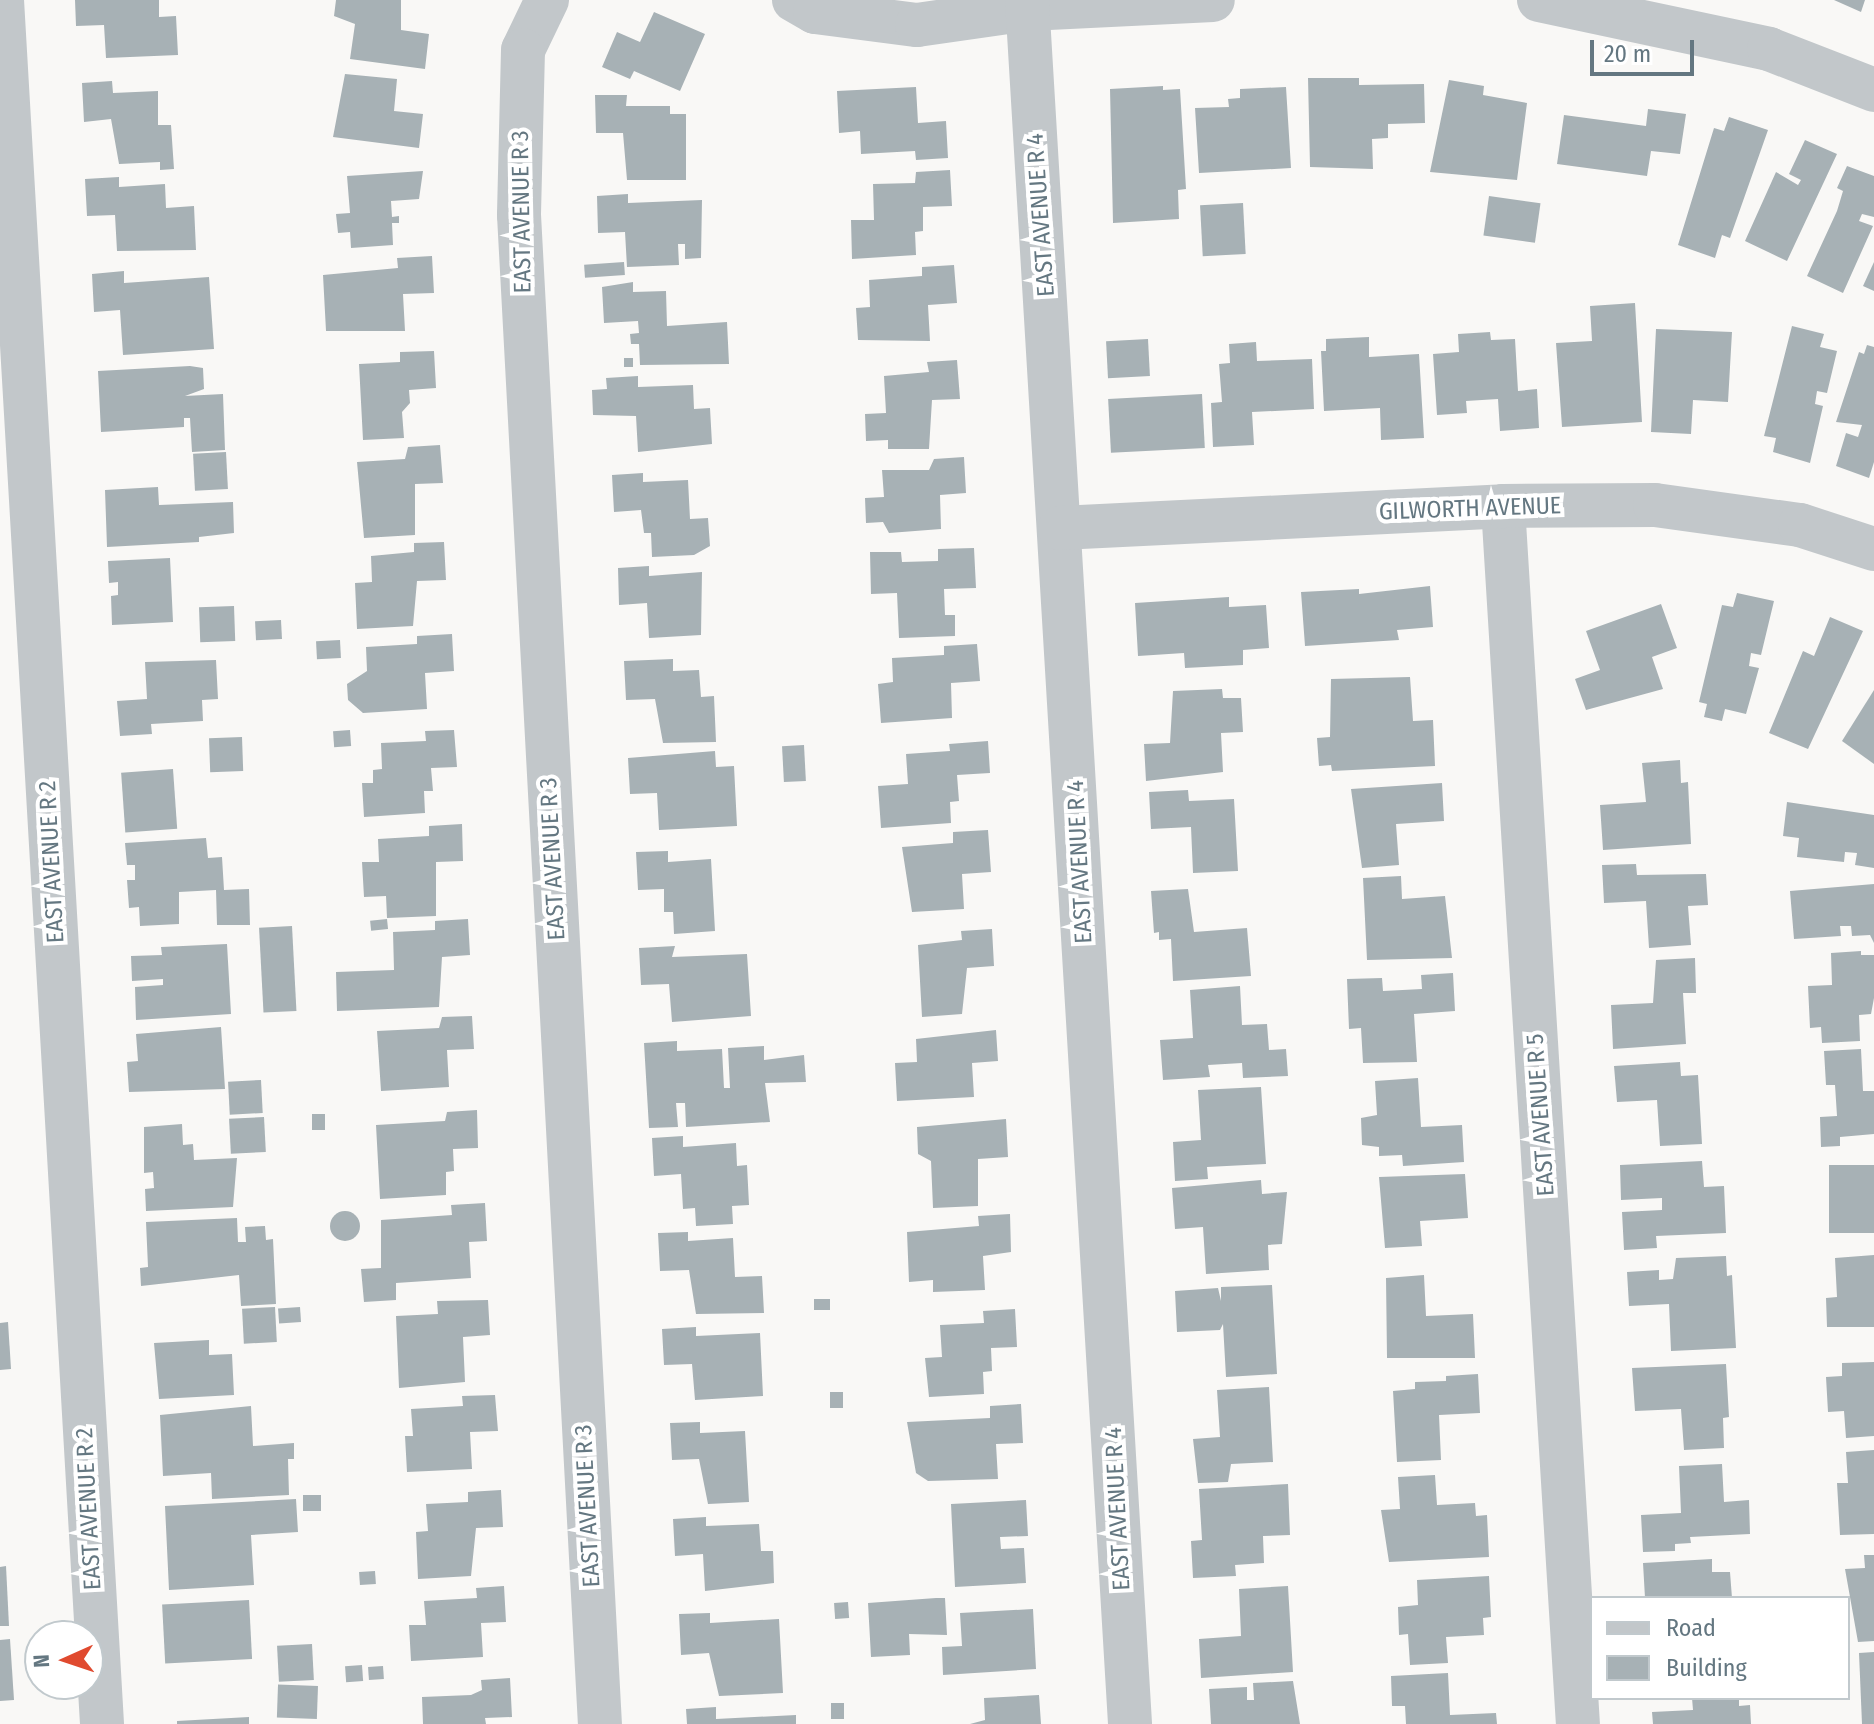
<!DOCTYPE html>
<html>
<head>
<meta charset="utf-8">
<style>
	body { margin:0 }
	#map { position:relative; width:1874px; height:1724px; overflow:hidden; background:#f9f8f6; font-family:"Fira Sans Condensed",sans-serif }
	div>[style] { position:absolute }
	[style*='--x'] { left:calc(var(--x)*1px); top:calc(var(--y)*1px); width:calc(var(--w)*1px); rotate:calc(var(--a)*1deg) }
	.building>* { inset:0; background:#a7b1b5; transform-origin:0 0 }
	.round { border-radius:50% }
	.minor>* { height:44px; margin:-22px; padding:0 22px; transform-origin:22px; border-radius:22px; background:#c2c7ca }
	span { translate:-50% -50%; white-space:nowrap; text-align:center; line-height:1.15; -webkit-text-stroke:8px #fff; paint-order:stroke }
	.street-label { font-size:24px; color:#647781 }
	.legend { position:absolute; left:1590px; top:1596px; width:260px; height:104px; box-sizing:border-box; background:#fff; border:2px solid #c1c9cd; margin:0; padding:10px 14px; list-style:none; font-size:24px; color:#647781 }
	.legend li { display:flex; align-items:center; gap:16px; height:40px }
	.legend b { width:40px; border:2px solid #c1c9cd }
	.north { position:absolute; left:24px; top:1620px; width:80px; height:80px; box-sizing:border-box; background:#fff; border:2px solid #c1c9cd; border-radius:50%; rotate:267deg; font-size:22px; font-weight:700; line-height:32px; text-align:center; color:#647781 }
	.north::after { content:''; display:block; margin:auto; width:28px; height:36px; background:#e04a2f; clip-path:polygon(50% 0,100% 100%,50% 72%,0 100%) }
	.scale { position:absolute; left:1590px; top:40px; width:104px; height:36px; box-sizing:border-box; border:4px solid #647781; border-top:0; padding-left:10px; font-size:24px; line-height:28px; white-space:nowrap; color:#647781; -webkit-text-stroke:6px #fff; paint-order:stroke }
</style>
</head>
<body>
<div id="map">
	<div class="building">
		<i style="clip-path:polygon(75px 0,159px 0,159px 17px,176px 16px,178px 55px,106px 58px,104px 25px,76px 26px)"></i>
		<i style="clip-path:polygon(336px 0,401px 0,401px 30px,429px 34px,425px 69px,350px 59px,355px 24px,334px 16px)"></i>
		<i style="clip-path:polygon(1834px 0,1865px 0,1861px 12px)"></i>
		<i style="clip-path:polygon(654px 12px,705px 34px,680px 91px,634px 71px,630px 79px,602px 67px,617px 32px,640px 42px)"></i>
		<i style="clip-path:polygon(345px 74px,397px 79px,394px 111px,423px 114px,419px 148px,333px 137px)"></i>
		<i style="clip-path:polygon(1308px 78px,1359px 78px,1359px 85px,1424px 84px,1425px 123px,1388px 124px,1388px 138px,1372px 139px,1373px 169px,1310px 167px)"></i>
		<i style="clip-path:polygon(1449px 80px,1484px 86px,1483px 95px,1527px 103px,1517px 180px,1430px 172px)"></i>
		<i style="clip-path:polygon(112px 81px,113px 93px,158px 91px,158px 125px,171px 125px,174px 169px,160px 170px,160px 162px,119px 164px,111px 119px,84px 122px,82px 83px)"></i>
		<i style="clip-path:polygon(1163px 86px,1163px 90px,1180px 89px,1186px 189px,1178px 190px,1179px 219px,1113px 223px,1110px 89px)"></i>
		<i style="clip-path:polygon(916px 87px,918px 123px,946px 121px,948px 158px,916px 160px,915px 151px,861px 154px,860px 131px,839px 133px,837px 91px)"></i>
		<i style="clip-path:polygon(1286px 87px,1291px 168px,1199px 173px,1195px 108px,1229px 107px,1228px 99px,1240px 98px,1240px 89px)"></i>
		<i style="clip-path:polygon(595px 95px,627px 95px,626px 106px,670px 106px,670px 114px,686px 114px,686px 180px,627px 180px,623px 133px,596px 133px)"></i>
		<i style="clip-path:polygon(1648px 109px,1686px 114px,1680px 154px,1651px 151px,1647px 176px,1557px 164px,1564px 115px,1646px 126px)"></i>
		<i style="clip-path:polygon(1729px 117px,1768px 130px,1730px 238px,1722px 235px,1715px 258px,1678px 245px,1714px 128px,1724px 131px)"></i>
		<i style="clip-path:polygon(1805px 140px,1837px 154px,1787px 261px,1745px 241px,1776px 172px,1798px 185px,1801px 180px,1789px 174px)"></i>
		<i style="clip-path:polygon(1847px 166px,1874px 176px,1874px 217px,1862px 214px,1859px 221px,1873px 226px,1843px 293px,1807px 276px,1837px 211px,1843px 191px,1837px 188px)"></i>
		<i style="clip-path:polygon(950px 170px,952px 206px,923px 207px,923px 231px,915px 232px,916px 255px,852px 259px,851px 220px,874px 220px,873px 184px,915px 183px,916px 172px)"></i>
		<i style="clip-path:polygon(423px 171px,419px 199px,391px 201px,392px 217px,399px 216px,399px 223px,392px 223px,393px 245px,351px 248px,350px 232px,338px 233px,336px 214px,350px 213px,347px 176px)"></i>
		<i style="clip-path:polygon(119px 177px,119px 187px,165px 184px,166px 208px,194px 206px,196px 250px,117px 251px,115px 215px,87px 216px,85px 179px)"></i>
		<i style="clip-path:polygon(628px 194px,628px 203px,702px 200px,701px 258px,685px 259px,685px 244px,678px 244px,679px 265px,627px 267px,625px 232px,598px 233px,597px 196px)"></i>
		<i style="left:1489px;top:196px;width:52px;height:40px;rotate:8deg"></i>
		<i style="left:1243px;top:203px;width:51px;height:43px;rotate:87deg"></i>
		<i style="clip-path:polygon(432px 256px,434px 293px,403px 294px,405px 331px,326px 331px,323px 275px,398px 268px,397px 258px)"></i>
		<i style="left:624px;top:262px;width:13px;height:40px;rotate:86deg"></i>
		<i style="clip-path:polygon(1874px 262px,1874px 291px,1863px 286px)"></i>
		<i style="clip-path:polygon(954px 265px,957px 303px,928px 305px,930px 341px,858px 340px,856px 308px,870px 307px,869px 280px,922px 276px,922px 267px)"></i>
		<i style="clip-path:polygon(124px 271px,124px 283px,209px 277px,214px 349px,123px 355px,120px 310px,94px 312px,92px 274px)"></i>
		<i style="clip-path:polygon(633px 282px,633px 292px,666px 291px,667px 326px,727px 322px,729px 364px,640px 365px,639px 344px,631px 344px,630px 334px,639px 333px,638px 321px,604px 323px,602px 287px)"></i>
		<i style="clip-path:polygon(1635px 303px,1642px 422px,1562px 427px,1556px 343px,1592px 341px,1590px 306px)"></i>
		<i style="clip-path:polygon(1792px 326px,1824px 334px,1820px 347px,1837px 351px,1827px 393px,1817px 391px,1815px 404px,1823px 406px,1810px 463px,1773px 452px,1776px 438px,1764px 436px)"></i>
		<i style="clip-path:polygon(1656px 329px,1732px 332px,1728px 402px,1693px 400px,1691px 434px,1651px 432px)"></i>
		<i style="clip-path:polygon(1490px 332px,1491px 340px,1515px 339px,1518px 391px,1537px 389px,1539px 428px,1500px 431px,1498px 399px,1466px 401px,1467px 413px,1437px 415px,1433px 354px,1459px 352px,1458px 334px)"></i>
		<i style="clip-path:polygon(1369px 337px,1369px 357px,1419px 354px,1424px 438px,1381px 440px,1380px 408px,1324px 411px,1321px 351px,1326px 351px,1326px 339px)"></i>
		<i style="left:1148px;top:339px;width:37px;height:42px;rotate:87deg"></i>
		<i style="clip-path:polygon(1256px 342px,1257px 361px,1312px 359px,1314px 409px,1252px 412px,1254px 445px,1213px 447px,1211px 403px,1222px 402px,1219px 364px,1230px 363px,1229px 344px)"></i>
		<i style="clip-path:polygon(1867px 345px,1874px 347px,1874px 462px,1869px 478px,1836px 466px,1846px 433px,1858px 437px,1862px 425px,1836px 422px,1859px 352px,1864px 354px)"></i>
		<i style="clip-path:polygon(434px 351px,436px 388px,409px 390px,410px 403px,402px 412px,404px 438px,363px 440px,359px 364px,400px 362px,400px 352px)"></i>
		<i style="left:624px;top:358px;width:9px;height:9px"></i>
		<i style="clip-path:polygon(957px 360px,960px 399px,932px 400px,929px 449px,888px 449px,888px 440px,866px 441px,865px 414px,886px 413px,884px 376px,929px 372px,927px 362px)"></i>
		<i style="clip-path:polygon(190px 366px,203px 368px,204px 389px,185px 396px,223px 394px,225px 450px,192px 452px,190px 418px,184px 418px,184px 427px,101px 432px,98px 371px)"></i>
		<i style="clip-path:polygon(638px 376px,638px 387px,693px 385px,694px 409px,710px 408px,712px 444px,638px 452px,636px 416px,593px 415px,592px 390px,607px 389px,606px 378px)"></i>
		<i style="left:1202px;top:394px;width:54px;height:94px;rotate:87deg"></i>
		<i style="clip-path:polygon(440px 445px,443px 483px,415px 484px,415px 535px,364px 538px,357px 462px,405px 459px,408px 447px)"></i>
		<i style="left:226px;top:452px;width:37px;height:33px;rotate:87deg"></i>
		<i style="clip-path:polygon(964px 457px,966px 493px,940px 495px,941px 529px,889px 533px,883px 522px,866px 523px,865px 498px,884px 497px,882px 470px,929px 470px,934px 459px)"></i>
		<i style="clip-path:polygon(643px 473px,643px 482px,688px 480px,690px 519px,708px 518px,710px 546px,694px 555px,652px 557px,651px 533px,644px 533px,641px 510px,614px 512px,612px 475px)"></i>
		<i style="clip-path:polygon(158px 487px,159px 505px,233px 502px,234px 533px,199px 537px,199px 542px,107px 547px,105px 490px)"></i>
		<i style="clip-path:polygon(444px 542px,446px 580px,417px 581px,413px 626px,357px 629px,355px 583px,372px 582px,371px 556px,414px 552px,414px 543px)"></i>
		<i style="clip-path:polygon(974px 548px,976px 588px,944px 589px,945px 615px,955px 615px,955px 636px,899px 638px,897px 593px,871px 594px,870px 552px,901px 552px,902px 562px,938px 561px,938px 549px)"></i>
		<i style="clip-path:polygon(170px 558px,173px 622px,112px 625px,111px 596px,118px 595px,118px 582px,109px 583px,108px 561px)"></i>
		<i style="clip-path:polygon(649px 566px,649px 576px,702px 572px,701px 635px,649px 638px,647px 603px,619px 605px,618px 568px)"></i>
		<i style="clip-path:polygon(1430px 586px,1433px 627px,1397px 630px,1399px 640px,1305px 646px,1301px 592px,1359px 589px,1359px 594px)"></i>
		<i style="clip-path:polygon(1737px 593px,1774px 601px,1761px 655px,1751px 653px,1749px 666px,1759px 668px,1746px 714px,1725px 709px,1722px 721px,1704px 717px,1707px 704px,1699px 702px,1722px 605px,1733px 607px)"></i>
		<i style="clip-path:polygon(1229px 597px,1229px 607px,1266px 605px,1269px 648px,1243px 650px,1243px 665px,1185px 668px,1184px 653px,1138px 656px,1135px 603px)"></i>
		<i style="clip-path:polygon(1661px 604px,1677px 648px,1652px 657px,1663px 689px,1586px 710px,1575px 679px,1600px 670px,1586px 631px)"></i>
		<i style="left:234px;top:606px;width:35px;height:35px;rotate:88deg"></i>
		<i style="clip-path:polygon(1830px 617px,1863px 631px,1808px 749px,1769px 733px,1803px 651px,1814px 656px)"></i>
		<i style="left:281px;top:620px;width:19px;height:26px;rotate:87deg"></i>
		<i style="clip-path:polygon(452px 634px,454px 671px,425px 673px,427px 709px,363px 713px,348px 700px,347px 684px,367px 671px,366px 647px,417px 644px,417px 636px)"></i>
		<i style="left:340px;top:640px;width:18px;height:24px;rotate:87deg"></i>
		<i style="clip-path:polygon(977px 644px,980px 681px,951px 683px,952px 718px,881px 723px,878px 684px,893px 682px,892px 658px,944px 655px,944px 646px)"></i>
		<i style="clip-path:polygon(673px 659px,673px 671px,699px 670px,701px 697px,714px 696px,716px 742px,663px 743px,655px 699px,626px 700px,624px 661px)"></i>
		<i style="clip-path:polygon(216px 660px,218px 699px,202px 700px,203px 721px,151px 724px,152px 734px,120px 736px,117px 701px,147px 699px,145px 662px)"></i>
		<i style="clip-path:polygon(1410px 677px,1413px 721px,1433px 720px,1435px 766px,1332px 771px,1331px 765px,1319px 766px,1317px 738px,1330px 737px,1331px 679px)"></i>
		<i style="clip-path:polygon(1222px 689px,1223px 698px,1241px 698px,1243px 732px,1221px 733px,1223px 772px,1146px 781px,1144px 744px,1170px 743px,1173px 691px)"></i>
		<i style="clip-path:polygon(1874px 690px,1874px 764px,1842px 741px)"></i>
		<i style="left:350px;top:730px;width:16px;height:17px;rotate:86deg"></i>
		<i style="clip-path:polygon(454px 730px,457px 767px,431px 768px,433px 791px,424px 791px,425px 813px,364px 817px,362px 783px,373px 783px,373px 770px,382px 769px,381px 743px,426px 741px,425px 731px)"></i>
		<i style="left:242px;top:737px;width:34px;height:33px;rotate:88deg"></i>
		<i style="clip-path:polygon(988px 741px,990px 773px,957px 775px,959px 801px,950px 802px,951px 823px,881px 828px,878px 786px,908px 784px,906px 754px,950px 751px,949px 744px)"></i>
		<i style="left:804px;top:745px;width:36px;height:22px;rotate:87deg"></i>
		<i style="clip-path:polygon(715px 751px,716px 767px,734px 766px,737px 826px,659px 830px,657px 793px,630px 794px,628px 758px)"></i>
		<i style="clip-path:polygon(1680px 760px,1681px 783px,1688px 782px,1691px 844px,1603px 850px,1600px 805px,1646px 802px,1642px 763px)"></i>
		<i style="left:173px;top:769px;width:60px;height:52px;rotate:86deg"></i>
		<i style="clip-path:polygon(1442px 783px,1444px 821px,1396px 824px,1399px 865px,1362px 868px,1351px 789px)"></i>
		<i style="clip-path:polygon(1188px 790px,1189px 801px,1234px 799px,1238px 871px,1193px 873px,1191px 827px,1151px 829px,1149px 792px)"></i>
		<i style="clip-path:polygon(1787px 802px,1874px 815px,1874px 868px,1855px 865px,1857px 853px,1845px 852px,1844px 862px,1797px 857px,1799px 838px,1783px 836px)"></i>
		<i style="clip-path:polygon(462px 824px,463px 861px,436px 862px,436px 916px,387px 918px,386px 896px,364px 897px,362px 862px,379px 862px,378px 839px,429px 836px,429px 826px)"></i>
		<i style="clip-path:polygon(988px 830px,991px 872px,962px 874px,964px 909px,912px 912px,902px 847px,953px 843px,953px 832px)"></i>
		<i style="clip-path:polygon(206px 838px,208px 858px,222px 857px,224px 890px,249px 889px,250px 925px,217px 925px,216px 890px,179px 892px,179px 924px,140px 926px,139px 907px,129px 908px,127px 880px,135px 880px,135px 865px,127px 865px,125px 843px)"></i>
		<i style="clip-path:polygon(668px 851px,668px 862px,711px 859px,715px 931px,674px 934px,673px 912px,664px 912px,664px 889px,638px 890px,636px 852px)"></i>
		<i style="clip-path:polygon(1636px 864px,1637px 875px,1706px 874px,1708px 905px,1688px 906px,1691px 945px,1649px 948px,1646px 901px,1604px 903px,1602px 865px)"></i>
		<i style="clip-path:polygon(1401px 876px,1402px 899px,1445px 896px,1452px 958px,1367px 960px,1363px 878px)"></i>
		<i style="clip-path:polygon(1874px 884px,1874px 943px,1870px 935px,1852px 936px,1851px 926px,1840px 926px,1841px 936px,1794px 939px,1790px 891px)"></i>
		<i style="clip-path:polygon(1188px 889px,1194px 932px,1247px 928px,1251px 976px,1173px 981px,1171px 939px,1159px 940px,1159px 932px,1154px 933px,1151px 891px)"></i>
		<i style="left:387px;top:919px;width:10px;height:17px;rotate:84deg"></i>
		<i style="clip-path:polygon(468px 919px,470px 955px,442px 957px,439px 1007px,337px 1011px,336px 972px,394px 970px,393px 932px,435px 930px,435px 921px)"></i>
		<i style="left:292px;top:926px;width:85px;height:33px;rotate:87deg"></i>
		<i style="clip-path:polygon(992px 929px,994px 966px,967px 968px,962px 1014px,922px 1017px,918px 945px,962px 940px,961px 931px)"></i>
		<i style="clip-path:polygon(227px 944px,231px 1014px,136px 1020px,135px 987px,163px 985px,163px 979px,132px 981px,131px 956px,162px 955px,161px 947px)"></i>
		<i style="clip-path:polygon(675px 946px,672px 957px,747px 954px,751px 1016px,672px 1022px,669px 984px,641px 985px,639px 948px)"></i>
		<i style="clip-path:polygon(1861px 951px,1861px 955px,1874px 955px,1874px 998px,1871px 1014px,1859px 1015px,1860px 1041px,1822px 1043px,1821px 1027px,1810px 1028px,1808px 986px,1832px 985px,1831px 953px)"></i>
		<i style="clip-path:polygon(1695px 958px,1696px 993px,1683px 993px,1686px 1044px,1613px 1049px,1611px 1005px,1653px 1003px,1656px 960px)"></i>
		<i style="clip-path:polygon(1453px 973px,1455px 1011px,1414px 1014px,1417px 1062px,1363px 1063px,1361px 1028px,1349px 1029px,1347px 979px,1382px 978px,1383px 991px,1422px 989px,1421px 975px)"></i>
		<i style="clip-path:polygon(1240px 986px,1242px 1025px,1267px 1024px,1269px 1050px,1286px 1049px,1288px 1076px,1243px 1078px,1242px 1063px,1208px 1065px,1210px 1077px,1163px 1080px,1160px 1040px,1193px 1038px,1190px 990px)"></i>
		<i style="clip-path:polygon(472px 1016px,474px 1049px,447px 1050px,449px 1087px,381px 1091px,377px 1031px,439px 1028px,442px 1017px)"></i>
		<i style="clip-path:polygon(221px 1027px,225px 1089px,129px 1092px,127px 1062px,138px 1061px,136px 1034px)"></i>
		<i style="clip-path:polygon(996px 1030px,998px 1061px,972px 1063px,974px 1097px,897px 1101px,895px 1063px,917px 1062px,916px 1039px)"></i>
		<i style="clip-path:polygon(677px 1041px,677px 1051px,722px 1049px,724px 1088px,730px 1088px,728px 1048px,764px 1046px,764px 1060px,804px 1055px,806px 1082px,765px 1083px,770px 1122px,686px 1127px,685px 1103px,676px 1103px,678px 1127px,649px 1128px,644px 1043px)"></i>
		<i style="clip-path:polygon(1861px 1049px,1863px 1091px,1874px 1091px,1874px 1134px,1840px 1137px,1840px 1146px,1821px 1147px,1820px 1117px,1837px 1116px,1835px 1085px,1826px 1085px,1824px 1051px)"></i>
		<i style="clip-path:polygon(1680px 1062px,1681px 1076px,1698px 1075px,1702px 1144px,1660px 1146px,1657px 1100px,1617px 1102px,1614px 1066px)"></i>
		<i style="clip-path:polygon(1418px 1078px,1421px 1127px,1462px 1125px,1464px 1162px,1403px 1166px,1402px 1155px,1379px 1156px,1379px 1147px,1362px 1145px,1361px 1118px,1377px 1115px,1375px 1081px)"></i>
		<i style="left:261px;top:1080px;width:33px;height:33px;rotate:87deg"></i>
		<i style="clip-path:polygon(1261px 1087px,1266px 1164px,1207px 1167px,1208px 1179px,1175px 1181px,1173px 1142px,1201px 1140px,1198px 1090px)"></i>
		<i style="clip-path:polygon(477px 1110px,478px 1148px,453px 1149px,454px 1171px,446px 1172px,446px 1195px,380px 1199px,376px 1125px,445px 1121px,447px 1112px)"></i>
		<i style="left:312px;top:1114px;width:13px;height:16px"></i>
		<i style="left:264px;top:1117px;width:35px;height:35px;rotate:87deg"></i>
		<i style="clip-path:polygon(1006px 1119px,1008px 1157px,978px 1159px,978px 1206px,933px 1208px,931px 1161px,918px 1154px,917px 1127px)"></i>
		<i style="clip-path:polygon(182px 1124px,183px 1145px,193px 1144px,194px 1160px,237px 1158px,233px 1207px,146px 1211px,145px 1189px,154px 1188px,153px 1172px,144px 1173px,144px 1127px)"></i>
		<i style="clip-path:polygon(683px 1136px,683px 1147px,736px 1143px,737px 1166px,747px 1165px,749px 1205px,732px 1206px,733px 1224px,696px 1226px,695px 1208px,683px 1209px,681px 1174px,654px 1176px,652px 1138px)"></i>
		<i style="clip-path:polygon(1702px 1161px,1704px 1187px,1724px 1186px,1726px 1233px,1656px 1236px,1657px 1248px,1624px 1250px,1622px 1212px,1662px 1210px,1662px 1198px,1621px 1200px,1620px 1165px)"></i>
		<i style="left:1874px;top:1165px;width:68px;height:45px;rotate:90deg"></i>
		<i style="clip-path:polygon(1465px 1174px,1468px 1218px,1420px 1221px,1422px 1246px,1385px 1248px,1379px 1177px)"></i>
		<i style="clip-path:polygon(1261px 1180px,1262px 1194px,1287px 1192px,1282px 1244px,1268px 1245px,1269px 1270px,1206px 1274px,1203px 1227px,1175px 1229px,1172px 1188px)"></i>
		<i style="clip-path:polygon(485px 1203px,487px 1241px,469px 1242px,471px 1278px,396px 1283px,396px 1300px,364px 1302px,361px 1269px,381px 1268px,381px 1220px,452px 1215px,451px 1205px)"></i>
		<i class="round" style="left:330px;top:1211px;width:30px;height:30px"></i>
		<i style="clip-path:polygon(1010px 1214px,1011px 1252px,983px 1256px,985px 1290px,933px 1292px,933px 1280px,909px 1282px,907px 1232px,979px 1226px,978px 1216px)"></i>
		<i style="clip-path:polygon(237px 1218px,238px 1242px,246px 1242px,245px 1227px,265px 1226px,266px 1240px,273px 1239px,276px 1304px,241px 1306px,239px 1275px,141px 1286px,140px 1268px,148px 1267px,146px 1222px)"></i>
		<i style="clip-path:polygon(688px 1232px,688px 1241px,733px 1238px,735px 1277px,762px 1276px,764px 1313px,696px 1314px,689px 1270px,660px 1271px,658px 1233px)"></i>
		<i style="clip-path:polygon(1874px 1255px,1874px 1327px,1827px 1327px,1826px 1298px,1837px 1297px,1835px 1258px)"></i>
		<i style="clip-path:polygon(1726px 1256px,1727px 1276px,1732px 1275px,1736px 1348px,1671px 1351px,1669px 1304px,1629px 1306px,1627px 1272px,1659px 1270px,1659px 1280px,1673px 1279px,1676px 1258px)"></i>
		<i style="clip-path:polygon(1424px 1275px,1426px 1316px,1473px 1314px,1475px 1358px,1387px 1358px,1386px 1278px)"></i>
		<i style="clip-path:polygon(1272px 1285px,1277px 1374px,1226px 1377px,1223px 1324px,1220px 1330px,1177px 1332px,1175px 1291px,1218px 1288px,1221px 1301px,1221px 1287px)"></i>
		<i style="left:830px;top:1299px;width:11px;height:16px;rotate:90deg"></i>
		<i style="clip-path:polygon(488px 1300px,490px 1335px,463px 1337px,465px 1382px,399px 1388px,396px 1316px,438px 1314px,437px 1301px)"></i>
		<i style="left:275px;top:1307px;width:35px;height:33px;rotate:87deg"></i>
		<i style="left:300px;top:1307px;width:15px;height:22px;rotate:86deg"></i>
		<i style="clip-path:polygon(1015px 1309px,1017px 1347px,991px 1348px,992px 1371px,983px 1372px,984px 1394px,929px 1397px,925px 1358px,942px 1357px,940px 1325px,984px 1323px,983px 1311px)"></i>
		<i style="clip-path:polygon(8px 1322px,11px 1369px,0 1370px,0 1323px)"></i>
		<i style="clip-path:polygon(696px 1327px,696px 1336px,760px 1333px,763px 1396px,695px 1400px,692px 1364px,664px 1365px,662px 1329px)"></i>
		<i style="clip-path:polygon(209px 1340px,209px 1355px,232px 1354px,234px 1395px,159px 1399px,154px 1343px)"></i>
		<i style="clip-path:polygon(1874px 1362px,1874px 1436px,1846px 1438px,1844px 1411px,1828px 1412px,1826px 1377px,1842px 1376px,1842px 1363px)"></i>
		<i style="clip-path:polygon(1726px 1364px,1729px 1417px,1723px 1418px,1724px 1448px,1684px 1450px,1681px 1409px,1635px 1411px,1632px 1368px)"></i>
		<i style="clip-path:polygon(1478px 1374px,1480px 1413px,1439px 1415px,1441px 1460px,1397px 1462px,1393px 1391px,1415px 1389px,1415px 1382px,1446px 1381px,1446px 1376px)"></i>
		<i style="clip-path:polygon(1269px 1387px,1273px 1462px,1231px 1464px,1228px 1482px,1198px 1483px,1193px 1439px,1220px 1437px,1217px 1390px)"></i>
		<i style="left:830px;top:1392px;width:13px;height:16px"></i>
		<i style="clip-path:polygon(495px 1395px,498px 1431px,470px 1432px,472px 1469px,407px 1472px,405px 1436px,413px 1436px,411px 1409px,463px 1406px,462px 1396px)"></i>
		<i style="clip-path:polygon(1021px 1404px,1023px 1443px,996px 1444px,998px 1479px,928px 1481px,916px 1473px,907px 1422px,990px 1418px,990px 1406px)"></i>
		<i style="clip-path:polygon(251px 1406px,253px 1446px,294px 1443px,294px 1459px,288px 1459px,289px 1495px,212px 1499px,211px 1473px,163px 1476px,160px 1415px)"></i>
		<i style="clip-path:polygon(700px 1422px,700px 1433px,745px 1431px,749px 1502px,708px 1504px,699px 1459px,672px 1460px,670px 1423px)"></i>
		<i style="clip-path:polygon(1874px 1450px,1874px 1534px,1840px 1535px,1837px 1483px,1848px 1483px,1846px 1452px)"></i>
		<i style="clip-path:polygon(1722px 1464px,1724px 1502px,1749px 1500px,1750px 1534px,1690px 1537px,1691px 1543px,1675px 1544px,1675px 1551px,1643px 1552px,1641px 1515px,1681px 1513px,1679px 1466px)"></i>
		<i style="clip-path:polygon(1435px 1475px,1437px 1505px,1475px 1503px,1476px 1516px,1487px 1515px,1489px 1557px,1389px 1562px,1381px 1510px,1400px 1509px,1398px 1477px)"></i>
		<i style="clip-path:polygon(1288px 1484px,1290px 1535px,1263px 1536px,1264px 1563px,1235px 1565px,1236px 1576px,1193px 1578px,1191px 1541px,1202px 1540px,1199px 1489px)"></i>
		<i style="clip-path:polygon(501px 1490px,503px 1527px,476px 1528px,471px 1576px,418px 1579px,416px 1532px,428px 1531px,426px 1504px,468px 1502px,468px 1492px)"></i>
		<i style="left:303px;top:1495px;width:18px;height:16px"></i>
		<i style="clip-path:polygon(296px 1499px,298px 1532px,251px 1535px,254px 1585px,169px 1590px,165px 1506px)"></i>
		<i style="clip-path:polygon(1026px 1500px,1028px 1536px,1000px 1537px,1001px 1549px,1024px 1548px,1026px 1583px,955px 1587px,951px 1504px)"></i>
		<i style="clip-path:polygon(706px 1517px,706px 1526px,759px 1524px,761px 1551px,773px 1551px,774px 1583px,705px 1591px,703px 1554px,675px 1556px,673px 1519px)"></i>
		<i style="clip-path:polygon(1864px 1555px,1874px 1555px,1874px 1641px,1858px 1642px,1845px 1569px,1865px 1568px)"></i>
		<i style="clip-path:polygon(1712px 1559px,1712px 1572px,1730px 1572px,1732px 1598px,1645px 1598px,1643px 1563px)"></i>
		<i style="clip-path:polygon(6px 1566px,9px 1626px,0 1626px,0 1567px)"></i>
		<i style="left:375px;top:1571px;width:13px;height:16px;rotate:86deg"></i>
		<i style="clip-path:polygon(1489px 1576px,1491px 1617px,1483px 1618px,1484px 1635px,1446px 1637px,1448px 1663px,1410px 1665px,1408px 1634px,1399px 1635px,1398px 1607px,1418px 1605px,1417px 1580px)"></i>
		<i style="clip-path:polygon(504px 1586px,506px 1622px,481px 1623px,483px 1657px,411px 1661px,409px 1625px,426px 1625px,424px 1601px,477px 1598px,476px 1588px)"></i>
		<i style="clip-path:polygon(1288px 1586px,1293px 1672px,1201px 1678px,1199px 1639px,1241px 1636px,1239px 1589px)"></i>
		<i style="clip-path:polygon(936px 1598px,945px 1598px,947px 1635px,909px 1634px,910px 1655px,871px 1657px,868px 1603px)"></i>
		<i style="left:249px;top:1600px;width:59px;height:87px;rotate:87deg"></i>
		<i style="left:848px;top:1602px;width:16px;height:14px;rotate:86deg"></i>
		<i style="clip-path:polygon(1033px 1609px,1036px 1669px,943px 1675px,942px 1647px,962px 1646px,960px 1613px)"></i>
		<i style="clip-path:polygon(710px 1613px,710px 1623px,779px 1619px,783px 1693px,719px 1696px,709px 1653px,681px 1655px,679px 1614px)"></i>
		<i style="clip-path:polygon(10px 1639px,14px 1700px,0 1701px,0 1640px)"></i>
		<i style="left:312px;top:1644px;width:36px;height:35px;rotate:87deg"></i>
		<i style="clip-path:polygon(1874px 1652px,1874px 1724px,1862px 1724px,1859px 1653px)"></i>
		<i style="left:362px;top:1665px;width:16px;height:17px;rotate:86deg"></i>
		<i style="left:383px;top:1666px;width:13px;height:15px;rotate:86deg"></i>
		<i style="clip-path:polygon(1448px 1673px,1450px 1715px,1496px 1713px,1497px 1724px,1406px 1724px,1405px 1706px,1392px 1706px,1391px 1676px)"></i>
		<i style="clip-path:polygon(510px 1678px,512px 1717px,485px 1718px,486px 1724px,423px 1724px,422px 1697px,471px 1695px,482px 1690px,481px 1680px)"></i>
		<i style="clip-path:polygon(1293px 1681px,1300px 1724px,1211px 1724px,1209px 1689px,1247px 1687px,1247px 1700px,1254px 1700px,1253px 1683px)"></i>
		<i style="left:318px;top:1686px;width:33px;height:40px;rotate:92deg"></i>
		<i style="clip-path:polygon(1039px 1695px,1041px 1724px,970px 1724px,985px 1720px,984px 1698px)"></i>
		<i style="clip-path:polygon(1692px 1698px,1739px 1698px,1739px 1706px,1750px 1705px,1751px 1724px,1653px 1724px,1652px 1712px,1693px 1710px)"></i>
		<i style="left:844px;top:1703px;width:16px;height:13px;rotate:90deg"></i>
		<i style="clip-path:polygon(716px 1707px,716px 1719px,796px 1715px,796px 1724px,687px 1724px,686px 1709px)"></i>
		<i style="clip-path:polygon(249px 1717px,249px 1724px,177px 1724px,177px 1721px)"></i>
	</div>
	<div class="minor">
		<i style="--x:2;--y:0;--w:1727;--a:86.68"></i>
		<i style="--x:547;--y:0;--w:55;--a:115.6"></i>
		<i style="--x:523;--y:50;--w:165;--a:91.4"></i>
		<i style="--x:519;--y:215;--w:1511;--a:86.93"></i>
		<i style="--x:794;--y:0;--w:24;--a:30"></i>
		<i style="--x:815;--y:12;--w:103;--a:7.3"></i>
		<i style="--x:917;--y:25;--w:112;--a:-8.2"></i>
		<i style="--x:1028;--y:9;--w:185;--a:-2.8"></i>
		<i style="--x:1027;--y:0;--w:1727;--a:86.58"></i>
		<i style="--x:1539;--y:0;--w:235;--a:12"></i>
		<i style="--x:1769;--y:49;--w:113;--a:21.3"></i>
		<i style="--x:1503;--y:506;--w:1220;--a:86.48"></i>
		<i style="--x:1060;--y:528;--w:444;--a:-2.8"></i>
		<i style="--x:1503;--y:506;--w:152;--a:-0.4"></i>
		<i style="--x:1655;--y:505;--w:146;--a:7.9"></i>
		<i style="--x:1800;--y:525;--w:78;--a:18"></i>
	</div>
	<div class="street-label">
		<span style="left:522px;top:212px;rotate:-91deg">EAST AVENUE R 3</span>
		<span style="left:1041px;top:215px;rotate:-94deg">EAST AVENUE R 4</span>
		<span style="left:1470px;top:509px;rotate:-2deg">GILWORTH AVENUE</span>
		<span style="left:553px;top:859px;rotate:-93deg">EAST AVENUE R 3</span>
		<span style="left:52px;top:862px;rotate:-93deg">EAST AVENUE R 2</span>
		<span style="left:1080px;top:862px;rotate:-93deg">EAST AVENUE R 4</span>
		<span style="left:1541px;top:1115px;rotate:-94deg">EAST AVENUE R 5</span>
		<span style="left:588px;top:1506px;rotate:-93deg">EAST AVENUE R 3</span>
		<span style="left:89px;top:1509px;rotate:-93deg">EAST AVENUE R 2</span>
		<span style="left:1118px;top:1509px;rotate:-93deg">EAST AVENUE R 4</span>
	</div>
	<ul class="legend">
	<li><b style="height:10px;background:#c2c7ca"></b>Road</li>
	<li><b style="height:22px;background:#a7b1b5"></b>Building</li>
	</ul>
	<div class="north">N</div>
	<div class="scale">20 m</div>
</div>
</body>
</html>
